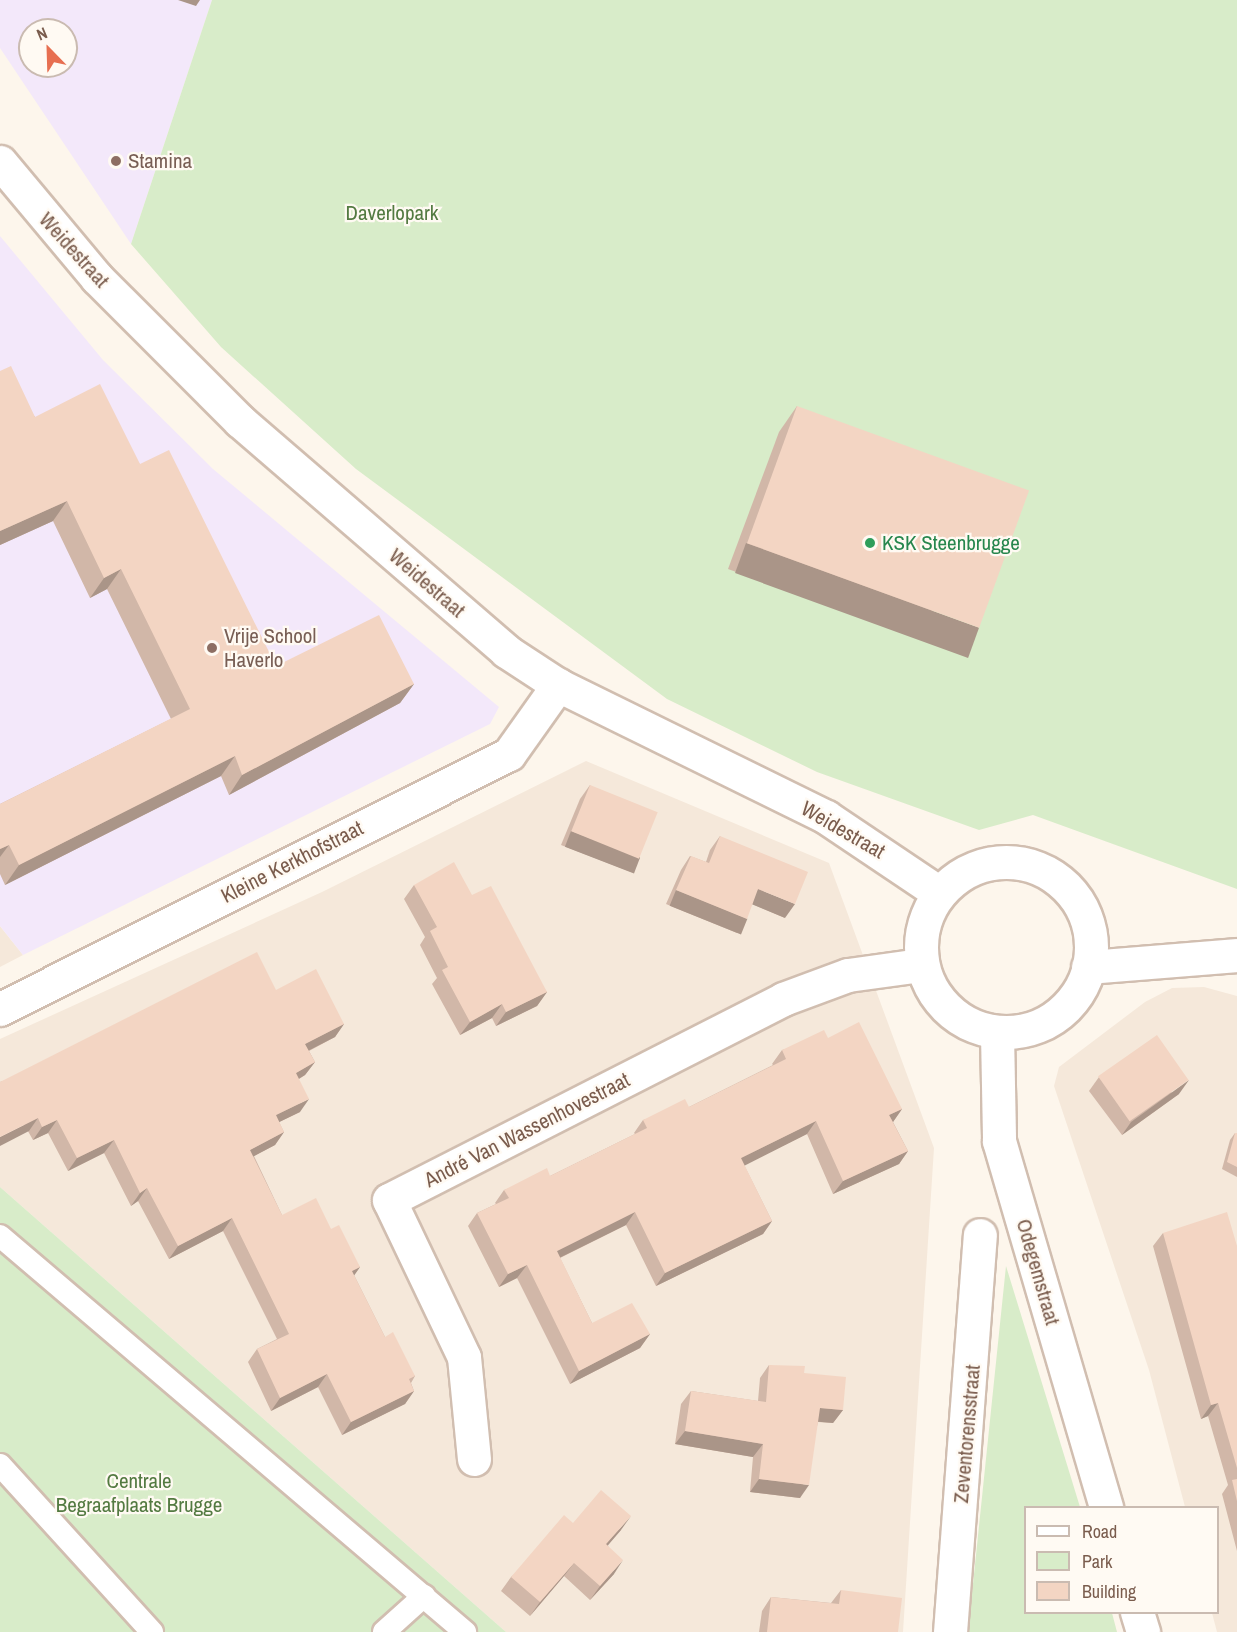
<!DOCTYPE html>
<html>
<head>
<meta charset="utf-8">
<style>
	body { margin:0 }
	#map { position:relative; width:1237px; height:1632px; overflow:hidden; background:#fdf6ec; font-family:"Archivo Narrow",sans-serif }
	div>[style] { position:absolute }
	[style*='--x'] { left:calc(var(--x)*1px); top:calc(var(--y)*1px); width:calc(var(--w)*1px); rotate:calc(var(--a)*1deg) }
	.residential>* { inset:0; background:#f5e8da }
	.education>* { inset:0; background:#f3e8fa }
	.green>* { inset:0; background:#d8ecc9 }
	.roads { filter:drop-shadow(2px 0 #d1beb0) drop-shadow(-2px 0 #d1beb0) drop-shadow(0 2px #d1beb0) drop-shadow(0 -2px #d1beb0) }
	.service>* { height:22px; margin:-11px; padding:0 11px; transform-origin:11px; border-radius:11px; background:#fff }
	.minor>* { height:33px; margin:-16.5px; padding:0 16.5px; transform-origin:16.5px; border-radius:16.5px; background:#fff }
	.minor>.ring { margin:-16.5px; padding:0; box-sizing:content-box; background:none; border:33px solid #fff; border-radius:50% }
	.wall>* { inset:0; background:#d1b7a8 }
	.shaded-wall>* { inset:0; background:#aa9588; transform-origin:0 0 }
	.building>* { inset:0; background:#f3d5c3; transform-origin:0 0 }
	.dots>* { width:16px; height:16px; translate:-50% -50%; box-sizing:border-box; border:3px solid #fffaf3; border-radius:50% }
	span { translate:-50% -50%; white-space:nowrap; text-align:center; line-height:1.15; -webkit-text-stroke:4.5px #fffaf3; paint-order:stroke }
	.education-label { font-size:21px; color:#785e54 }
	.left { translate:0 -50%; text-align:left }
	.park-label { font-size:21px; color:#537a41 }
	.street-label { font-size:21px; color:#7a5c4d }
	.leisure-label { font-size:21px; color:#27864d }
	.legend { position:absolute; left:1024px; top:1506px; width:195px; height:108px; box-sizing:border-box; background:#fffaf3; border:2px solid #cabbb1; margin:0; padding:8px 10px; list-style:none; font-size:18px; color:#7a5c4d }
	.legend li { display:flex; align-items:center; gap:12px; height:30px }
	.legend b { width:30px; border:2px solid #cabbb1 }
	.north { position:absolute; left:18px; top:18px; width:60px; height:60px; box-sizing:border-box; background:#fffaf3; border:2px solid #cabbb1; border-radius:50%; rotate:337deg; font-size:16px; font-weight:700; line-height:24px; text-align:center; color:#7a5c4d }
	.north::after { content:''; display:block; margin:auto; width:21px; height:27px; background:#e76f51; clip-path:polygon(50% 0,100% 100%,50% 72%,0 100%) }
</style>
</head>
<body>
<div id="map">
	<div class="residential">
		<i style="clip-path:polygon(586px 761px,829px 863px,934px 1148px,903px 1632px,506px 1632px,0 1187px,0 1039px,322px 892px)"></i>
		<i style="clip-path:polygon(0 926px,23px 955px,0 967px)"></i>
		<i style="clip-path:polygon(1204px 987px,1237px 996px,1237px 1632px,1217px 1632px,1212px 1613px,1218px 1612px,1218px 1508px,1185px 1507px,1149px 1370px,1054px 1086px,1059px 1067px,1145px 1002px,1172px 988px)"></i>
	</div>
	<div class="education">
		<i style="clip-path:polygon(evenodd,0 0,212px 0,131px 244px,0 48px,0 0,30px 30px,66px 30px,66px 66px,30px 66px,30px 30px)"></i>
		<i style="clip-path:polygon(0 236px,103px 360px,213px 469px,499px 707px,490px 724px,23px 955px,0 926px)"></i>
	</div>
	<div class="green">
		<i style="clip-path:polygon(212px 0,1237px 0,1237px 889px,1033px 815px,979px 830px,817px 772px,667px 699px,356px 469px,221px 347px,131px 244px)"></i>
		<i style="clip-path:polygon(0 1187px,506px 1632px,0 1632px)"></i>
		<i style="clip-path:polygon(1006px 1266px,1080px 1507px,1026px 1508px,1026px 1612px,1112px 1613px,1117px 1632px,968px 1632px)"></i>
	</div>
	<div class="roads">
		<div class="service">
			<i style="--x:0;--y:1236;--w:611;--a:40.42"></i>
			<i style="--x:0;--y:1465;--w:226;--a:47.7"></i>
			<i style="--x:384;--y:1632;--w:54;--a:-42"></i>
		</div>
		<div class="minor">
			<i style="--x:0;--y:162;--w:151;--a:50.1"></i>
			<i style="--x:97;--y:278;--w:202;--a:45"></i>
			<i style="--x:240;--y:421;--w:352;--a:40.8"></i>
			<i style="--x:506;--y:651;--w:62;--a:33.2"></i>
			<i style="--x:558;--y:685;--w:299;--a:26.2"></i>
			<i style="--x:826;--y:817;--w:136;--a:33.9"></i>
			<i class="ring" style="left:921px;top:862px;width:137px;height:137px"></i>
			<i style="--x:1088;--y:967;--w:149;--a:-4.6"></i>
			<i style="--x:0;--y:1009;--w:569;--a:-26.61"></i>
			<i style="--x:509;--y:754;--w:85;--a:-54.6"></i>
			<i style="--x:997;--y:1033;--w:108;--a:88.9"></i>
			<i style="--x:999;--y:1141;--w:382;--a:73.7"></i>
			<i style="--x:474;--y:1459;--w:102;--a:-95.6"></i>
			<i style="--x:464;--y:1357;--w:174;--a:-115.5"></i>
			<i style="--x:389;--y:1200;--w:442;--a:-27"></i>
			<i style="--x:783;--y:999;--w:69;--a:-20.3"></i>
			<i style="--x:848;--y:975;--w:74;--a:-7.8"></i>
			<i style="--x:1137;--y:1612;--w:21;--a:73"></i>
			<i style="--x:950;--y:1632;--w:398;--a:-85.7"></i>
		</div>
	</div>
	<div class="wall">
		<i style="clip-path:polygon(0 371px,35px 417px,140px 464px,276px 666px,414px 684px,400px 703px,229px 795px,221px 776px,5px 885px,0 874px,0 804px,171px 719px,107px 589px,90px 598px,53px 521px,0 545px)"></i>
		<i style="clip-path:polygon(797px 406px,961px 654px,728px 569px,779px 432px)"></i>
		<i style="clip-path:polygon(590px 785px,640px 858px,631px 872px,561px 845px,580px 799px)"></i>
		<i style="clip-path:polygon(720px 836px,785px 918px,752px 904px,737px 933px,666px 904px,681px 870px,690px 856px,706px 862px,710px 850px)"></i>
		<i style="clip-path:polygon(414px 885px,472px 895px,547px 992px,537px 1006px,496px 1026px,492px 1018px,460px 1035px,432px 984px,437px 978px,420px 945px,425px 937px,404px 899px)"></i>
		<i style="clip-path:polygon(276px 990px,344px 1024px,335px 1037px,309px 1051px,315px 1062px,305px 1075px,299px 1079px,300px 1112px,279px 1122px,284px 1132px,275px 1145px,254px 1156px,282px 1215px,331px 1229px,360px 1267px,354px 1275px,385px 1337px,415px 1376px,411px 1383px,414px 1391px,405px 1404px,342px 1435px,318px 1387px,271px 1411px,248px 1362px,257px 1349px,277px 1339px,223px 1231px,169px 1259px,138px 1201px,131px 1206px,104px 1153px,68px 1171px,48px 1133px,33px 1140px,0 1082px)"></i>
		<i style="clip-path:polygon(828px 1038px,902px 1109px,893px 1122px,908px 1151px,899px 1164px,833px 1194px,807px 1134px,744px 1165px,772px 1221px,763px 1234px,656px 1286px,626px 1225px,560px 1258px,592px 1323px,650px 1334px,640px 1348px,570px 1384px,517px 1278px,499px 1287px,468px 1226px,477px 1213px,496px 1204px,495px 1203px,504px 1190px,550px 1176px,635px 1134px,634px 1133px,643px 1120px,689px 1107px,773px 1065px,772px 1064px,782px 1050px)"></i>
		<i style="clip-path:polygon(1099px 1077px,1179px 1094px,1122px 1135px,1089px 1091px)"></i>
		<i style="clip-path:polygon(1235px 1133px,1237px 1133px,1237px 1177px,1222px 1169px,1230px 1140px)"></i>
		<i style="clip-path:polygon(1163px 1233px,1237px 1246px,1237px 1551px,1222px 1494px,1228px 1485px,1208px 1416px,1201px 1419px,1153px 1246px)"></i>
		<i style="clip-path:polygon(769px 1365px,804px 1373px,843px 1410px,833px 1423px,818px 1422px,800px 1498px,750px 1492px,753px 1457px,675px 1444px,681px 1404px,691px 1391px,758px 1401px,760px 1378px)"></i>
		<i style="clip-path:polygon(573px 1523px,621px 1530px,608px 1545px,614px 1574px,590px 1600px,564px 1576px,530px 1616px,501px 1591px,511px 1577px)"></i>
		<i style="clip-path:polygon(841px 1590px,898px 1632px,759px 1632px,762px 1611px,771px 1597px,831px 1603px)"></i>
	</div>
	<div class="shaded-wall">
		<i style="clip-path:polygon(178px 0,200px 0,196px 6px)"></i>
		<i style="clip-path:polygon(67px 501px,53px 521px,0 545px,0 531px)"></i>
		<i style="left:746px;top:543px;width:248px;height:32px;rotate:20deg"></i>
		<i style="clip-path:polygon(121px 569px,107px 589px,90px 598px,104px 578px)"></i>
		<i style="clip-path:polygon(414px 684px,400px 703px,229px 795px,242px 775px)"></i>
		<i style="clip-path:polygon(235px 756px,221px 776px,5px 885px,19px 865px)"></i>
		<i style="left:571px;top:831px;width:74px;height:17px;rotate:21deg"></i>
		<i style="clip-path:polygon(9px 845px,0 857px,0 849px)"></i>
		<i style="clip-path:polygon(758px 889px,795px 904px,785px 918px,749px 903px)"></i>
		<i style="left:676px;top:890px;width:77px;height:17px;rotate:22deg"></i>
		<i style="clip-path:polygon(547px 992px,537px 1006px,496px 1026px,506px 1012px)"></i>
		<i style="clip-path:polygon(502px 1004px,492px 1018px,460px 1035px,470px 1022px)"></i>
		<i style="clip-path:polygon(344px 1024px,335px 1037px,296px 1057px,305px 1044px)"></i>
		<i style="clip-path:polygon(315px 1062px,305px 1075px,287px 1086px,296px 1073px)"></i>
		<i style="clip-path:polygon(1189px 1080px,1179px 1094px,1122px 1135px,1131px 1122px)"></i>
		<i style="clip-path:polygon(309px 1099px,300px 1112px,267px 1128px,276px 1115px)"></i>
		<i style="clip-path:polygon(902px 1109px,893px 1122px,889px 1115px)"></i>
		<i style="clip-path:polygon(38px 1118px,29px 1131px,0 1146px,0 1137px)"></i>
		<i style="clip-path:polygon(57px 1120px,48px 1133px,33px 1140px,42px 1127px)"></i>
		<i style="clip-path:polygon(816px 1121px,807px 1134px,732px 1172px,741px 1158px)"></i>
		<i style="clip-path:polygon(284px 1132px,275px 1145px,241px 1163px,250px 1150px)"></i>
		<i style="clip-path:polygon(114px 1140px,104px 1153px,68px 1171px,77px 1158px)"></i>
		<i style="clip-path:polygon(908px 1151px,899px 1164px,833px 1194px,843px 1181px)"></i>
		<i style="clip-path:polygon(147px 1188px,138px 1201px,131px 1206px,140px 1193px)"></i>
		<i style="clip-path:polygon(635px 1212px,626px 1225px,547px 1264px,557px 1251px)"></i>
		<i style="clip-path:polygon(232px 1218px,223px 1231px,169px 1259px,178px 1246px)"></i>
		<i style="clip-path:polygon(772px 1221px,763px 1234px,656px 1286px,665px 1273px)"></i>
		<i style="clip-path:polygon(527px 1265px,517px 1278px,499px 1287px,508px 1274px)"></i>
		<i style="clip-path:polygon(360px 1267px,351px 1280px,352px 1271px)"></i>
		<i style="clip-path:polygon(650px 1334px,640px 1348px,570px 1384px,579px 1371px)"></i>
		<i style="clip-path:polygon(327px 1374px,318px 1387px,271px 1411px,280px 1398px)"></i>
		<i style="clip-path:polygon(414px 1391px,405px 1404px,342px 1435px,351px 1422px)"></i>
		<i style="clip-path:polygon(1218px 1403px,1208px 1416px,1201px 1419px,1211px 1405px)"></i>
		<i style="clip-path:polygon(820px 1408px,843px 1410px,833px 1423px,810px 1421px)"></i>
		<i style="clip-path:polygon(685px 1431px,763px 1444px,753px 1457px,675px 1444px)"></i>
		<i style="clip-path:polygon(759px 1479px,809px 1485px,800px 1498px,750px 1492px)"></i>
		<i style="clip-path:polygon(631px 1516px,621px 1530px,597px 1558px,606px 1544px)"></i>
		<i style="clip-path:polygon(623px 1560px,614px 1574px,590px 1600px,600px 1586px)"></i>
		<i style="clip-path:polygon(574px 1563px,564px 1576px,530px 1616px,540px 1602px)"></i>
	</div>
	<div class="building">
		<i style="clip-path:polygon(11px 366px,35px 417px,100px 384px,140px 464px,169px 450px,276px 666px,379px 615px,414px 684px,242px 775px,235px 756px,19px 865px,9px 845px,0 849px,0 804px,190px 709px,121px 569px,104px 578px,67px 501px,0 531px,0 371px)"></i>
		<i style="left:797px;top:406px;width:247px;height:146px;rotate:20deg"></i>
		<i style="left:590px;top:785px;width:73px;height:50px;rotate:22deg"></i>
		<i style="clip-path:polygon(720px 836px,808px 872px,795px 904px,758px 889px,747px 919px,676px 890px,691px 856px,709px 863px)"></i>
		<i style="clip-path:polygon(454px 862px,472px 895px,491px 886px,547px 992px,506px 1012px,502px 1004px,470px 1022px,442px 970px,448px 967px,430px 931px,437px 927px,414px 885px)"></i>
		<i style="clip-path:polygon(257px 952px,276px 990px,316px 969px,344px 1024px,305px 1044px,315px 1062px,296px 1073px,309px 1099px,276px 1115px,284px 1132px,250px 1150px,282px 1215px,316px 1198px,331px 1229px,339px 1225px,360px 1267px,352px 1271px,385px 1337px,393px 1332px,415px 1376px,409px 1379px,414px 1391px,351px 1422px,327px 1374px,280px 1398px,257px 1349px,289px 1334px,232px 1218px,178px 1246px,147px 1188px,140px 1193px,114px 1140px,77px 1158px,57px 1120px,42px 1127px,38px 1118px,0 1137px,0 1082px)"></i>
		<i style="clip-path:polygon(859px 1022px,902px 1109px,889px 1115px,908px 1151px,843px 1181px,816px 1121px,741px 1158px,772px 1221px,665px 1273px,635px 1212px,557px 1251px,592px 1323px,632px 1303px,650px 1334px,579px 1371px,527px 1265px,508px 1274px,477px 1213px,509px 1198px,504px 1190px,547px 1168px,550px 1176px,647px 1128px,643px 1120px,685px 1099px,689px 1107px,786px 1059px,782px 1050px,824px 1030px,828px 1038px)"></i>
		<i style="left:1157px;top:1035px;width:55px;height:72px;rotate:55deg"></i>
		<i style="clip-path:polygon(1235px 1133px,1237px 1133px,1237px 1167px,1227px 1162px)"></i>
		<i style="clip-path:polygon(1227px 1212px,1237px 1246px,1237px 1468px,1218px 1403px,1211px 1405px,1163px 1233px)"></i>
		<i style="clip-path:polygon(769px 1365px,805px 1366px,804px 1373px,846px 1377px,843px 1410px,820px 1408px,809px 1485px,759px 1479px,763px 1444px,685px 1431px,691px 1391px,766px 1402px)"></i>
		<i style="clip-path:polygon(1237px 1479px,1237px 1501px,1232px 1480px)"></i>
		<i style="clip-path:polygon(601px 1490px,631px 1516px,606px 1544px,623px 1560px,600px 1586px,574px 1563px,540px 1602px,511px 1577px,564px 1515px,573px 1523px)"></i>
		<i style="clip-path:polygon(841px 1590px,902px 1598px,898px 1632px,767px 1632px,771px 1597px,839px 1604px)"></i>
	</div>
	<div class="dots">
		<i style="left:116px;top:161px;background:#8d6e63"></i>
		<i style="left:870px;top:543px;background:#2e9e5b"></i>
		<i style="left:212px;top:648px;background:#8d6e63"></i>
	</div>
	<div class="education-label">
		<span class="left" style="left:128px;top:161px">Stamina</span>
		<span class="left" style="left:224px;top:648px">Vrije School<br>Haverlo</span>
	</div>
	<div class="park-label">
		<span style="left:392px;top:213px">Daverlopark</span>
		<span style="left:139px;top:1493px">Centrale<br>Begraafplaats Brugge</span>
	</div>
	<div class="street-label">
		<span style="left:74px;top:250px;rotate:48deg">Weidestraat</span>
		<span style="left:427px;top:583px;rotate:41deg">Weidestraat</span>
		<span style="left:843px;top:830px;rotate:30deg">Weidestraat</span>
		<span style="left:292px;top:862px;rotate:-27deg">Kleine Kerkhofstraat</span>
		<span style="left:527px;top:1130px;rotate:-27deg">André Van Wassenhovestraat</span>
		<span style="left:1038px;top:1272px;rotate:74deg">Odegemstraat</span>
		<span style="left:967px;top:1434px;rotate:-85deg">Zeventorensstraat</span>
	</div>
	<div class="leisure-label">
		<span class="left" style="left:882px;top:543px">KSK Steenbrugge</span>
	</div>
	<ul class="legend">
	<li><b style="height:8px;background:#fff"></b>Road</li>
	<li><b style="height:16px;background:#d8ecc9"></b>Park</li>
	<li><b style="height:16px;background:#f3d5c3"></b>Building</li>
	</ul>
	<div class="north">N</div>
</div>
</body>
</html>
